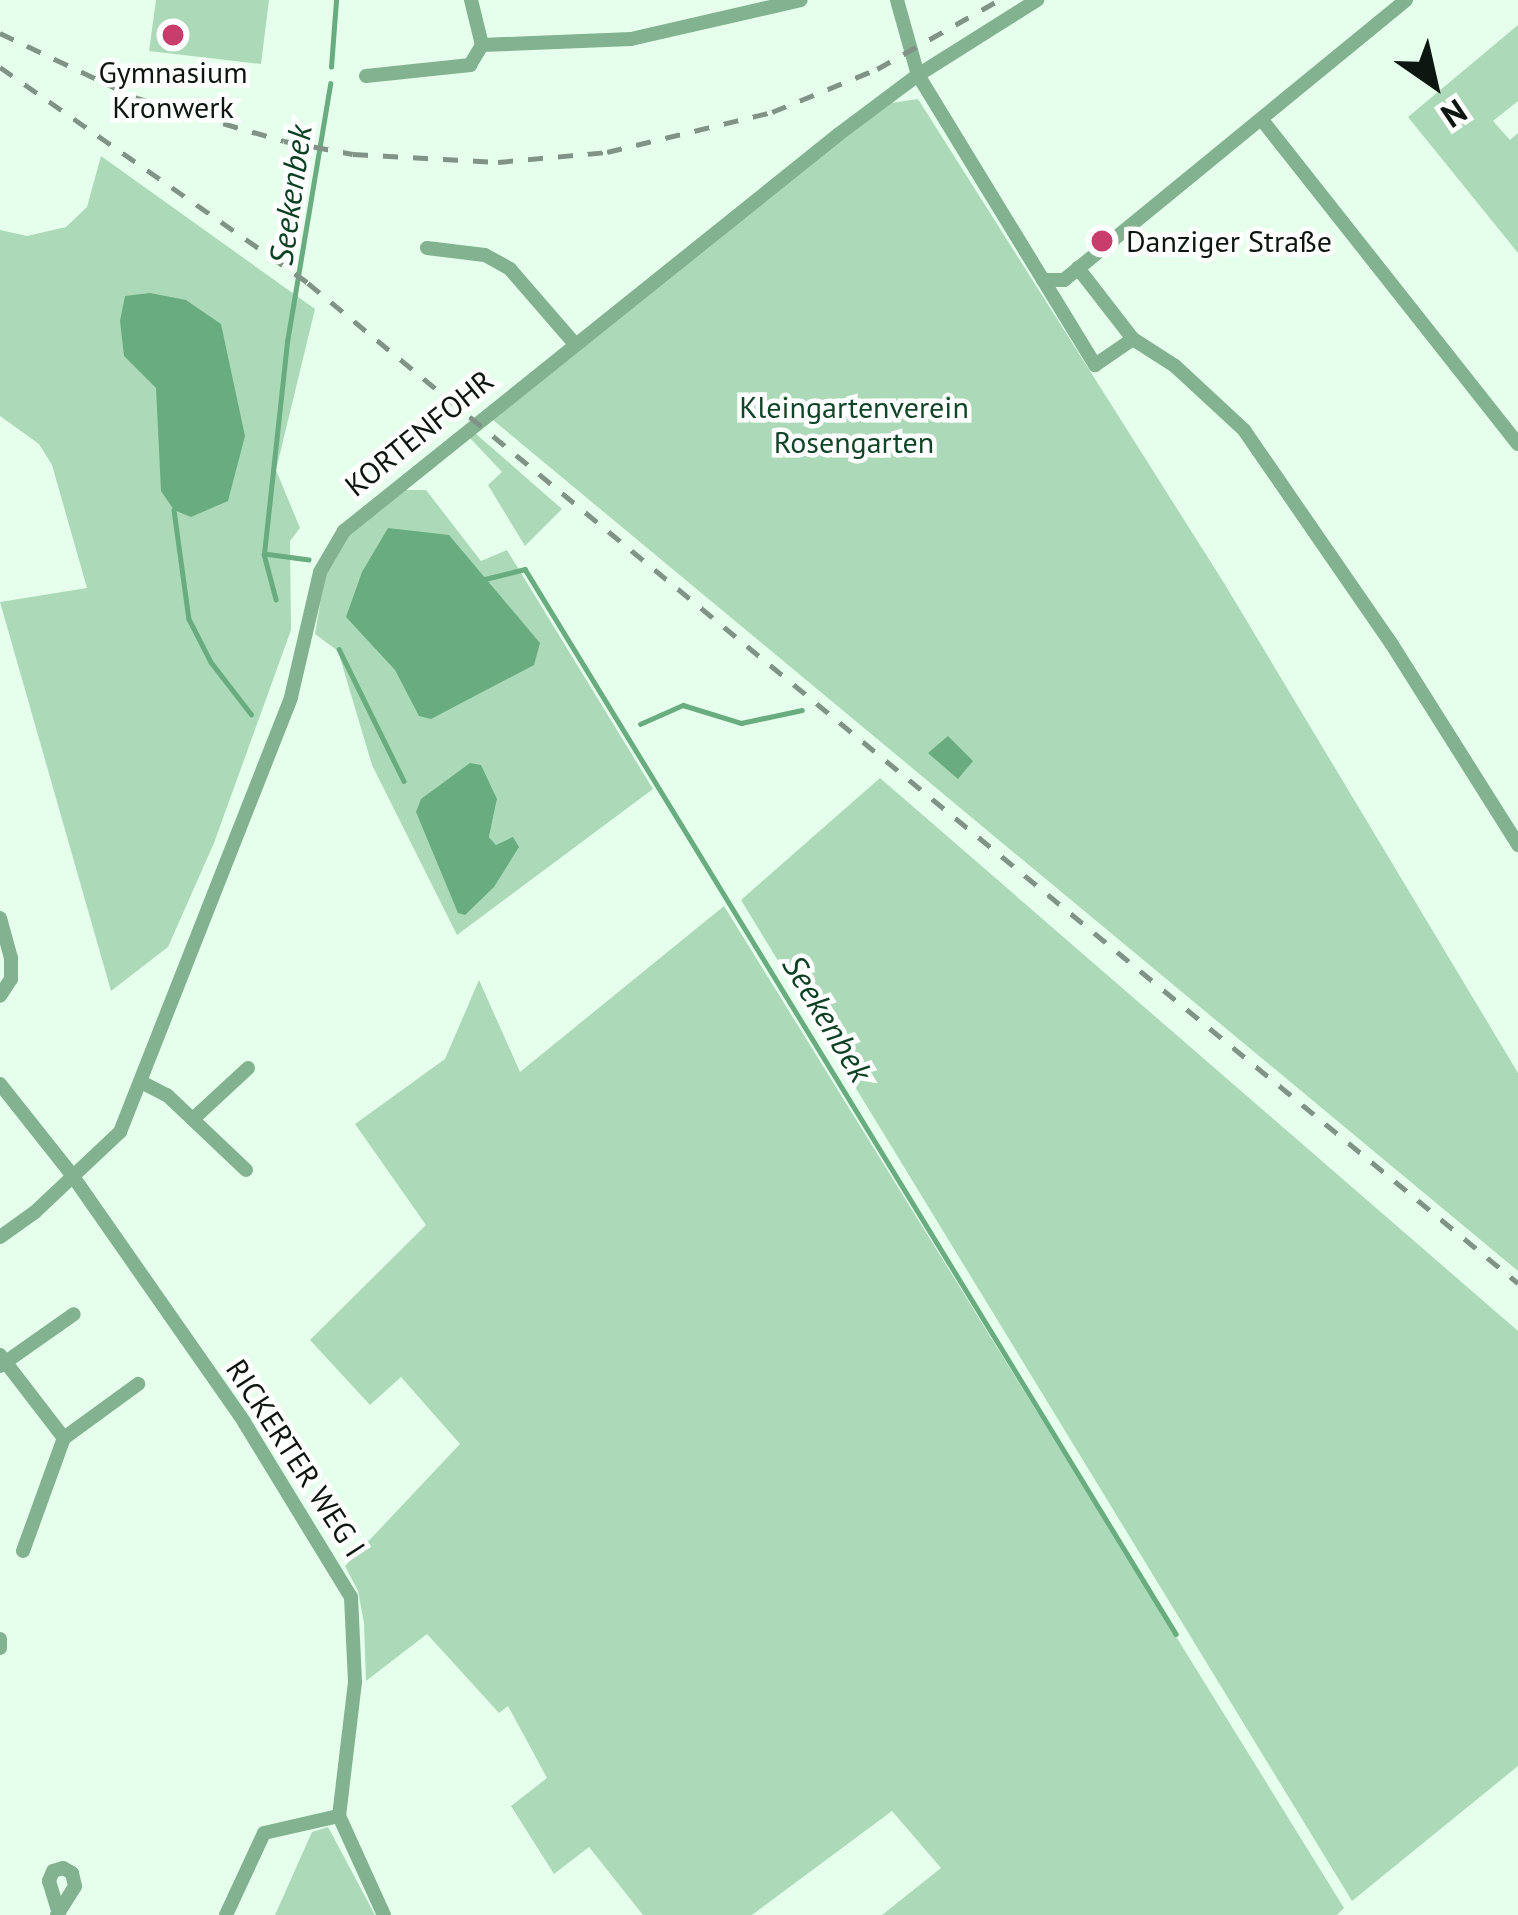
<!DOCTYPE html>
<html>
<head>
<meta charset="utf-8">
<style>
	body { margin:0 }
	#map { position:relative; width:1518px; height:1915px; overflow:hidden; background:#e5ffec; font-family:"PT Sans",sans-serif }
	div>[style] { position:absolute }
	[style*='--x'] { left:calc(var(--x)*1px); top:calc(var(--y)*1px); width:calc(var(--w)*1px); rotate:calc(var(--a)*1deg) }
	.green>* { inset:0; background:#acdab9 }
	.water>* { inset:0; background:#69ac7f }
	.stream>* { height:4.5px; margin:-2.25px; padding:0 2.25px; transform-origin:2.25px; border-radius:2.25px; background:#69ac7f }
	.minor>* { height:14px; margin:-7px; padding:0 7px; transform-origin:7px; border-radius:7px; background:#83b291 }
	.rail>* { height:4.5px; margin-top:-2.25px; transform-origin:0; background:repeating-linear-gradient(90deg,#819386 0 15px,transparent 0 30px) }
	.dots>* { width:33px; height:33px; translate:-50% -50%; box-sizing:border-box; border:6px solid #fff; border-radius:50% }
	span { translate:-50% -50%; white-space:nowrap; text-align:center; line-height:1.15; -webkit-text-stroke:9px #fff; paint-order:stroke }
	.poi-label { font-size:30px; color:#0d1610 }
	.left { translate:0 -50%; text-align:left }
	.park-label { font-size:30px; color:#114527 }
	.street-label { font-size:30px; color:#0d1610 }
	.water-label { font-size:33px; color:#0c4123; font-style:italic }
	.north { position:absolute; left:1374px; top:24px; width:120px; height:120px; -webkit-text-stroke:9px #fff; paint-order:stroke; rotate:146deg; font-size:33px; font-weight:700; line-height:48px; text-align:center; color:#0d1610 }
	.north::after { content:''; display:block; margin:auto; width:42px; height:54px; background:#0d1610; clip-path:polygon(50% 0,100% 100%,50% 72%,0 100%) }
</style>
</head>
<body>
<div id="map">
	<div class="green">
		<i style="clip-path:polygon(156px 0,269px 0,261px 64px,149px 51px)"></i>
		<i style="clip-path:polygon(1518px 25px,1518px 101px,1493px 121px,1510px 140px,1518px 133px,1518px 253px,1408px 117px)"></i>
		<i style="clip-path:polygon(918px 99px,1224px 583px,1518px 1073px,1518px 1271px,493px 420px,884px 104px)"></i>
		<i style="clip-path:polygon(101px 156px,315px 309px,276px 470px,300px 528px,290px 541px,291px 630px,214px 843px,168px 947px,111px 991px,0 602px,87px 588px,52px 465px,39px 444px,0 416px,0 230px,27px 236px,66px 227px,87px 207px)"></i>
		<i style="clip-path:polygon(475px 433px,562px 509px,525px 546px,488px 485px,502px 472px,470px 438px)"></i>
		<i style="clip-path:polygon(evenodd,396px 490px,426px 490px,481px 561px,507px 550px,653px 789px,457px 935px,372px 765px,338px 651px,315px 634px,325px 574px,347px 535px,396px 490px,497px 799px,489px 837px,496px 845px,504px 843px,458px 913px,497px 799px)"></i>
		<i style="clip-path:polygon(880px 778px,1518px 1331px,1518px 1766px,1352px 1901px,741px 900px)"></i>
		<i style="clip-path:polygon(724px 906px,1344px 1908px,1337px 1915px,882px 1915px,941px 1868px,892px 1811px,752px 1915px,643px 1915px,589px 1847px,554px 1874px,511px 1806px,547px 1778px,508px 1706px,499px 1713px,427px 1634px,366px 1681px,364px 1623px,358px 1591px,345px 1566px,460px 1444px,401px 1377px,370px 1405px,310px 1340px,426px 1225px,355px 1124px,445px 1059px,479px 980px,520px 1072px)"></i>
		<i style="clip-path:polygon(328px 1827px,375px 1915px,275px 1915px,312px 1832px)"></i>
	</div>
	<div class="water">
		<i style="clip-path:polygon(150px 293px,186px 300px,221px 324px,245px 436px,228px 501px,191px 517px,174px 510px,161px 491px,156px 388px,124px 356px,120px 321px,125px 296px)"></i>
		<i style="clip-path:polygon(388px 528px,449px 535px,540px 643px,534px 665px,431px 719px,419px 716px,395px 670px,346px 617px,362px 572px)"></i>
		<i style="clip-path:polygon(948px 736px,973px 761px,958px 779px,928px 753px)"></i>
		<i style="clip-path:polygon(470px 763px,481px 765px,497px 799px,489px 837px,496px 845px,513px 837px,519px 847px,494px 887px,465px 915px,458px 913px,416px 812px,421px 799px)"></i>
	</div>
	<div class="stream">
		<i style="--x:331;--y:67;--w:67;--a:-85.7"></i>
		<i style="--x:174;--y:510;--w:110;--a:82.2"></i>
		<i style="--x:189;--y:619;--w:48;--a:62.9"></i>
		<i style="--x:211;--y:662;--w:66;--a:52.4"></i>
		<i style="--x:264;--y:554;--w:47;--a:75.1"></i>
		<i style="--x:309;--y:560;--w:45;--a:-172.4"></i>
		<i style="--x:264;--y:554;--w:213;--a:-83.8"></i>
		<i style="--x:287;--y:342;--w:262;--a:-80.5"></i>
		<i style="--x:485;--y:579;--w:41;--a:-14"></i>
		<i style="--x:525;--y:569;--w:1248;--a:58.56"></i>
		<i style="--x:339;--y:649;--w:147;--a:63.8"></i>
		<i style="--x:640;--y:724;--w:47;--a:-23.8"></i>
		<i style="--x:683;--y:705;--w:61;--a:17.2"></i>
		<i style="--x:741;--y:723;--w:62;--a:-12"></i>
	</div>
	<div class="minor">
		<i style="--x:897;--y:0;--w:78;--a:74.4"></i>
		<i style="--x:918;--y:75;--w:340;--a:58.6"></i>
		<i style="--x:1095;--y:365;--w:46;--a:-34.4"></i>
		<i style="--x:1133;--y:339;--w:90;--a:-127.8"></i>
		<i style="--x:482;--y:45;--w:149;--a:-2.3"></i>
		<i style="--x:631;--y:39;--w:174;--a:-12.9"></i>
		<i style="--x:366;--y:76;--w:105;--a:-6"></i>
		<i style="--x:470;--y:65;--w:23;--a:-59"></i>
		<i style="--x:482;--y:45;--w:46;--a:-103.7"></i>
		<i style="--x:1262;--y:120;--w:413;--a:51.7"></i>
		<i style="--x:427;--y:248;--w:58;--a:6.9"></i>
		<i style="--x:485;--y:255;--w:29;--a:29"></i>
		<i style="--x:510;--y:269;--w:99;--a:49.1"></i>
		<i style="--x:1043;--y:280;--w:21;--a:0"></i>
		<i style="--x:1064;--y:280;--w:442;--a:-39.3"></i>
		<i style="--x:1133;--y:339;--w:50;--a:32.7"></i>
		<i style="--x:1175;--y:366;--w:94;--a:42.8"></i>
		<i style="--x:1244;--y:430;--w:259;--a:55.4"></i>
		<i style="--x:1391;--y:643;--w:239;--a:57.8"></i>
		<i style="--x:0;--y:918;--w:41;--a:74.6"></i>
		<i style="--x:11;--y:958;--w:21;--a:90"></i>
		<i style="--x:11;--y:979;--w:20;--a:123"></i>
		<i style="--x:141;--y:1082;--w:29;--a:27"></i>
		<i style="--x:167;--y:1095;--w:109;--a:43.5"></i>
		<i style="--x:0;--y:1084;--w:116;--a:51.6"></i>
		<i style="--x:72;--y:1175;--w:301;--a:55.1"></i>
		<i style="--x:244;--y:1422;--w:205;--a:58.6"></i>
		<i style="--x:351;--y:1597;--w:85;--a:87.3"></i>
		<i style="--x:355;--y:1682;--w:135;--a:96.8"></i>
		<i style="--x:339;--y:1816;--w:109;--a:65.6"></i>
		<i style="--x:193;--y:1119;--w:75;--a:-42.8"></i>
		<i style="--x:0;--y:1237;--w:43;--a:-35.5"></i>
		<i style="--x:35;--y:1212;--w:117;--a:-43.3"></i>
		<i style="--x:120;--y:1132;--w:467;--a:-68.5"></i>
		<i style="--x:291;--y:697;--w:128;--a:-76.9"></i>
		<i style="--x:320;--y:572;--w:48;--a:-59.7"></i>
		<i style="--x:344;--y:531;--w:635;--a:-38.73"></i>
		<i style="--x:839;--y:134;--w:99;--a:-36.8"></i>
		<i style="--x:918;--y:75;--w:141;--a:-32.2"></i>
		<i style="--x:0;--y:1355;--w:105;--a:52.4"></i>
		<i style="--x:0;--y:1366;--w:90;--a:-35.1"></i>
		<i style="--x:23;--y:1551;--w:120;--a:-70.1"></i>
		<i style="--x:64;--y:1438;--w:92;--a:-36.1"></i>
		<i style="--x:0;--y:1639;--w:9;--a:90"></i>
		<i style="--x:57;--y:1915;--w:34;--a:-58"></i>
		<i style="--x:75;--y:1886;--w:13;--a:-103"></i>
		<i style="--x:72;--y:1873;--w:10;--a:-151"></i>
		<i style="--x:63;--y:1868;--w:10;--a:163"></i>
		<i style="--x:53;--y:1871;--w:11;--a:112"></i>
		<i style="--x:49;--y:1881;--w:34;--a:73"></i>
		<i style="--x:226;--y:1915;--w:90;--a:-65.1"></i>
		<i style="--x:264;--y:1833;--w:77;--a:-12.8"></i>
	</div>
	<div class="rail">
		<i style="--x:0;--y:33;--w:152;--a:25.4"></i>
		<i style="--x:137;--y:98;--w:153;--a:16.3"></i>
		<i style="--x:284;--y:141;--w:70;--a:10.7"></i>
		<i style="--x:353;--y:154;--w:145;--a:3.2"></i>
		<i style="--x:498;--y:162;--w:109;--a:-5.2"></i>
		<i style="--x:607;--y:152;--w:170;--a:-13.6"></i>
		<i style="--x:772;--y:112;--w:113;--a:-22.3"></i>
		<i style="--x:877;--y:69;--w:140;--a:-29.5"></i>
		<i style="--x:0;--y:67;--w:376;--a:35"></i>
		<i style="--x:308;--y:283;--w:1570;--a:39.57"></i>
	</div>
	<div class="dots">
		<i style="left:173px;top:35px;background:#c93d6d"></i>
		<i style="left:1102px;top:241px;background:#c93d6d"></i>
	</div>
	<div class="poi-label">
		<span style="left:173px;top:89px">Gymnasium<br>Kronwerk</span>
		<span class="left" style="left:1126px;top:241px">Danziger Straße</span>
	</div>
	<div class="park-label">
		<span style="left:854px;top:424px">Kleingartenverein<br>Rosengarten</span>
	</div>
	<div class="street-label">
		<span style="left:419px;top:433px;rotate:-39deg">KORTENFOHR</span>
		<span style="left:296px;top:1458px;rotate:57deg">RICKERTER WEG I</span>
	</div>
	<div class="water-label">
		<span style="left:290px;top:195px;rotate:-82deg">Seekenbek</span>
		<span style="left:828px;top:1018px;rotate:59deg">Seekenbek</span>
	</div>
	<div class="north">N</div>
</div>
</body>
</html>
